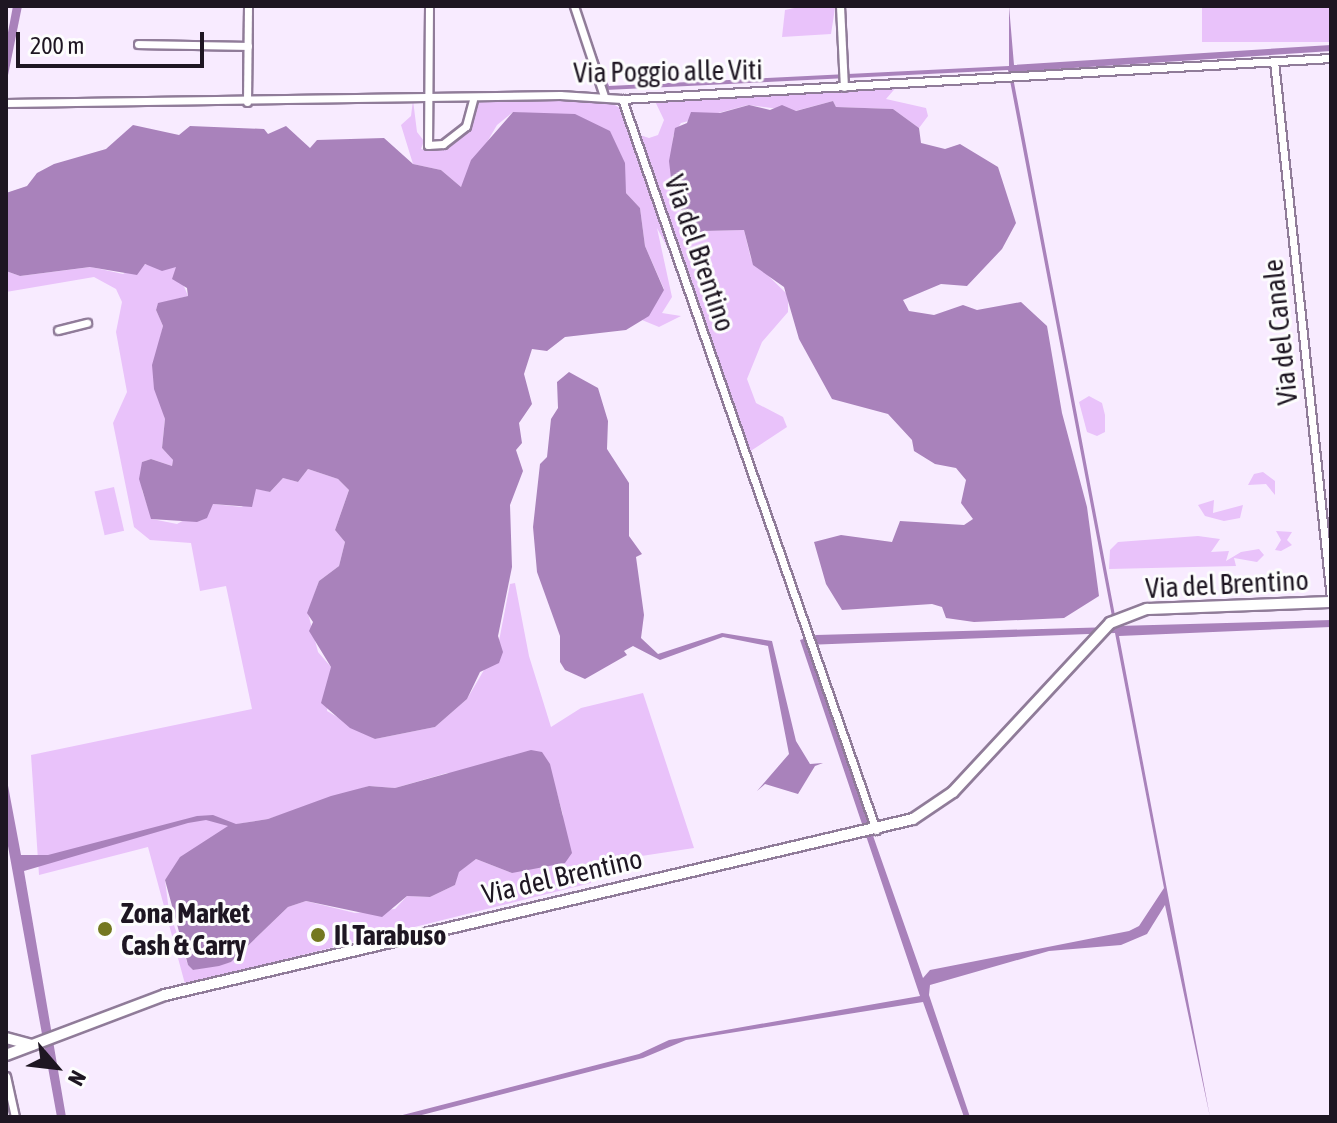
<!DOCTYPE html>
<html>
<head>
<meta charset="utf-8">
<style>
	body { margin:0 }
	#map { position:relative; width:1337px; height:1123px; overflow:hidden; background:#f8ebff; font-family:"Asap Condensed",sans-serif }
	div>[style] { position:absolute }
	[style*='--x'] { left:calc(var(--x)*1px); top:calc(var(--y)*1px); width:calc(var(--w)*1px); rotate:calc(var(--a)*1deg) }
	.green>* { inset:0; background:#e9c2fa; transform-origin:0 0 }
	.water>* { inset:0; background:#a982bb }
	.roads { filter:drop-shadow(2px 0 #907c99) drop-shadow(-2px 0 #907c99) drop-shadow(0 2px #907c99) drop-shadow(0 -2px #907c99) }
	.street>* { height:7px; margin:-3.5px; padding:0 3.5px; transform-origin:3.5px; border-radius:3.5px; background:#fff }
	.secondary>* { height:10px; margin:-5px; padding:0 5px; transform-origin:5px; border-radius:5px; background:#fff }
	.dots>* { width:22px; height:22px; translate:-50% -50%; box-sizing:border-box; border:4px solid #fdfdfd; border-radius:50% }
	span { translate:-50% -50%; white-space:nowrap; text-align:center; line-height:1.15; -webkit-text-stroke:6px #fdfdfd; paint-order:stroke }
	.street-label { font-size:28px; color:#1e1622 }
	.poi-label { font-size:28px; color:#1e1622; font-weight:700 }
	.left { translate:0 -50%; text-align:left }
	.frame { position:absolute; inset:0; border:8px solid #1e1622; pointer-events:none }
	.north { position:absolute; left:16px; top:1027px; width:80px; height:80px; -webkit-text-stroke:6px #fdfdfd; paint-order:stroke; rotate:118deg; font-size:22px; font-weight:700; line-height:32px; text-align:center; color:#1e1622 }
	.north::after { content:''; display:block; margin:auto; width:28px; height:36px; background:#1e1622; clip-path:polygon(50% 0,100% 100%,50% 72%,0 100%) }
	.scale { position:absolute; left:16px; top:32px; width:188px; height:36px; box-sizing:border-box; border:4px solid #1e1622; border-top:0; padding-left:10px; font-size:24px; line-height:28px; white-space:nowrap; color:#1e1622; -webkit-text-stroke:6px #fdfdfd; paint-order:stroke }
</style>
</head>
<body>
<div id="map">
	<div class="green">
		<i style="clip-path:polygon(804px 6px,835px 8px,831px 34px,782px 37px,785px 10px)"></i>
		<i style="left:1202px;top:6px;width:129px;height:36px"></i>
		<i style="clip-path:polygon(899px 84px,886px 99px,926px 108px,928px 116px,919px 128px,893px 109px,836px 107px,833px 101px,795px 111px,748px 105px,681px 123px,673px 136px,671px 183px,679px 207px,703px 231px,744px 230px,751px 259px,788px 295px,788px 312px,762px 342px,747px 379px,756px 403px,783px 417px,787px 427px,746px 454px,673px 258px,657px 228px,672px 297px,662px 313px,681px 316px,659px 327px,642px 320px,664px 289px,645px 246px,640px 208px,626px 193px,620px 153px,612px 142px,565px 117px,513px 112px,497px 125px,461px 187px,441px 170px,413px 164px,401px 125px,411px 116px,413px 100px,417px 132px,424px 141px,421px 149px,435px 151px,470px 129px,479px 99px,613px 98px,613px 104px,630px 114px,640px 135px,649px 138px,658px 135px,664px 120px,653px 97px)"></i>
		<i style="clip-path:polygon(evenodd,139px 264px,176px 267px,188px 296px,158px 304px,156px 310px,163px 326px,153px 370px,165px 419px,162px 448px,173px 460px,172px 466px,151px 459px,142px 462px,142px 490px,152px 519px,177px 524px,213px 504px,242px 507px,256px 488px,270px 492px,283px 478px,298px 482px,308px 469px,338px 479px,349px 490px,335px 530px,345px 542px,339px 566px,319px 581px,308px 613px,318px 652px,331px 667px,327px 711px,375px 739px,435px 727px,467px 699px,498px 646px,510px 584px,515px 583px,529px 656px,551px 727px,581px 708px,643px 693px,694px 848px,602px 862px,590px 869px,591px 883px,190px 983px,185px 984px,148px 847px,39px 875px,31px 755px,252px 709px,226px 586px,200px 591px,191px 543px,150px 540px,134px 527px,113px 423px,127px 392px,116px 332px,122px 302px,116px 289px,94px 277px,6px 292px,6px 271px,20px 276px,91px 267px,123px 274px,139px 264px,447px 773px,556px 790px,563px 815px,512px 873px,476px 859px,458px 872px,455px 885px,430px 897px,407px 896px,395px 909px,355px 913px,306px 901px,288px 907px,231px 962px,193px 970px,188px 965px,169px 911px,165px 880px,181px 857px,231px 825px,268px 819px,369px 786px,395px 788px,447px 773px)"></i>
		<i style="clip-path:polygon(1089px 396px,1102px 403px,1105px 415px,1105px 432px,1097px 436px,1087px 432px,1079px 402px)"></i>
		<i style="clip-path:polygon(1263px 472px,1275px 481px,1275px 495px,1266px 484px,1248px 485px,1254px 474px)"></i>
		<i style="left:114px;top:487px;width:45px;height:20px;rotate:77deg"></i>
		<i style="clip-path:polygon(1214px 500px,1213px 513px,1243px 505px,1240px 518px,1224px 521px,1205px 516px,1198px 505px)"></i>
		<i style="clip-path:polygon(1276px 531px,1292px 532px,1287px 540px,1292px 545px,1281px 551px,1275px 550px,1281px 540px)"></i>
		<i style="clip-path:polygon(1198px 536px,1220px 539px,1211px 552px,1229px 551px,1226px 561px,1241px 552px,1259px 549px,1264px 555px,1257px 562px,1234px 558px,1236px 566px,1109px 569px,1110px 550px,1118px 542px)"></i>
	</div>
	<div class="water">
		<i style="clip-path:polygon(13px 6px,22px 6px,6px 85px,6px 43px)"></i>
		<i style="clip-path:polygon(evenodd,577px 6px,609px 86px,1009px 66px,1009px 6px,1014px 65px,1331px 45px,1331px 51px,1012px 72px,1117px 626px,1331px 620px,1331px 627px,1119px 636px,1210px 1117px,1165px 905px,1147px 934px,1121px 945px,1049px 951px,930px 985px,929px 995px,970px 1117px,964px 1117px,923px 1002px,686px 1040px,643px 1058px,414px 1117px,395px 1117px,639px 1054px,669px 1040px,920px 996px,800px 640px,816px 635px,1114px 627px,1008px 70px,606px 90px,577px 6px,1115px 633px,1164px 888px,1139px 926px,1129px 931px,930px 970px,923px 978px,806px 645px,1115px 633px)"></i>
		<i style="clip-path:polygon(833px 101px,836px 107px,893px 109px,919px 128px,921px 143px,945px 149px,960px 144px,998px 167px,1016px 223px,1002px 249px,967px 286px,941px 284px,903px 300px,909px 311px,934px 315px,963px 305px,977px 310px,1021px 302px,1047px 326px,1062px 413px,1087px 507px,1099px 596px,1064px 618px,974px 622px,946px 618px,942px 607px,932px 604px,842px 610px,826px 584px,814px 542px,841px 535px,892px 542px,900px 521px,964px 525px,973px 519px,961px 503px,966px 480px,956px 468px,935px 464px,914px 451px,912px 440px,888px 414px,832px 399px,799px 339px,784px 287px,753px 265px,744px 230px,703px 231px,699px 238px,673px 196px,669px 161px,675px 128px,687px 123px,691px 112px,720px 113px,749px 105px,770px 110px,782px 105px,796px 111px)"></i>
		<i style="clip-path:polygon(513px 112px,575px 114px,610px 131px,625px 163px,626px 193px,640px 208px,645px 246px,664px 290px,649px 316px,626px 330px,565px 337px,547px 351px,532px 349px,524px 374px,532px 404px,519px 423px,522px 443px,516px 450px,523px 471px,510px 505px,512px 567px,498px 636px,503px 652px,499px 663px,480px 672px,467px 699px,435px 727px,375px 739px,350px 728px,321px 703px,331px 667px,309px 631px,313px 622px,307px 613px,319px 581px,339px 566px,345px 542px,335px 530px,349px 490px,338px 479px,308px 469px,298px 482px,283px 478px,270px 492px,256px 489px,252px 507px,213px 504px,207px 518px,197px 522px,151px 519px,139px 479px,142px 462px,151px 459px,172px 466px,173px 460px,162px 448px,165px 419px,154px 389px,152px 365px,163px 326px,156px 310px,158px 303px,188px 296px,187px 288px,172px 279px,176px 267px,162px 271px,145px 264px,137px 275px,90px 267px,20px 276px,6px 271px,6px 193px,27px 186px,37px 173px,54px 164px,106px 149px,133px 125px,179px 135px,190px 126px,264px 129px,268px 134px,286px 126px,310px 148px,317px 140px,384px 138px,413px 164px,441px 170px,461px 187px,471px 160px)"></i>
		<i style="clip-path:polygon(569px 372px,598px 388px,608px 421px,607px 449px,629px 483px,629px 536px,642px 554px,636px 557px,644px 615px,641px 638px,658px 654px,722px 633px,772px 641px,796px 741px,810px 764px,823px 763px,815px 766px,798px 794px,765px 784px,757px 791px,789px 754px,768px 646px,723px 637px,660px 660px,633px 646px,624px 651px,627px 655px,585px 679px,565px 670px,560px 662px,560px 636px,537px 572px,533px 527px,540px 464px,547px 457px,551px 419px,558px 408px,557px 382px)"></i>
		<i style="clip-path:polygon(531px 750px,542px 752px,550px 764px,572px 853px,565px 863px,512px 873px,476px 859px,459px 872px,455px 885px,430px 897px,407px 896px,382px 917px,306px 901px,288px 907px,231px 962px,219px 966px,193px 970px,188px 965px,165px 880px,180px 857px,228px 826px,206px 820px,188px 823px,24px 871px,66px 1117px,57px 1117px,6px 835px,6px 775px,21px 855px,48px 855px,197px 816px,213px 815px,236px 824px,268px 819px,331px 796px,369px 786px,395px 788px)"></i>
	</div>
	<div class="roads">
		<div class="street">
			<i style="--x:429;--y:6;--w:139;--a:90.4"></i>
			<i style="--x:428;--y:145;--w:15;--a:-4"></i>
			<i style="--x:443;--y:144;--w:29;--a:-38"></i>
			<i style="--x:466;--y:126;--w:27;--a:-75"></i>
			<i style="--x:574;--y:6;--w:95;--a:71.6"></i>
			<i style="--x:840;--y:6;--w:81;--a:87.2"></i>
			<i style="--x:138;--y:44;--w:110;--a:1"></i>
			<i style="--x:1274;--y:61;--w:541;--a:83.95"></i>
			<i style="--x:622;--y:99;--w:774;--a:70.84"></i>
			<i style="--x:247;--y:102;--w:96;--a:-89.4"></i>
			<i style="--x:6;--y:103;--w:554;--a:-0.83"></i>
			<i style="--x:560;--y:95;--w:62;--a:3.7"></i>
			<i style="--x:622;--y:99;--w:710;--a:-3.31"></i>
			<i style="--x:58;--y:330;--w:30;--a:-14"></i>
			<i style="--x:6;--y:1076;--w:42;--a:77.6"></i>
		</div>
		<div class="secondary">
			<i style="--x:6;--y:1038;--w:27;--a:15"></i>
			<i style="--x:6;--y:1055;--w:170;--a:-20.7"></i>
			<i style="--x:165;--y:995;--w:768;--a:-13.24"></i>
			<i style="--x:913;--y:819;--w:48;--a:-34"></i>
			<i style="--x:953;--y:792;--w:231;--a:-47.1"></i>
			<i style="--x:1110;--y:623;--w:40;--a:-21"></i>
			<i style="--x:1147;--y:609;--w:184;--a:-2.2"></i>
		</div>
	</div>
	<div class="dots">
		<i style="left:105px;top:929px;background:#747820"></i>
		<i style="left:318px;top:935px;background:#747820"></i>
	</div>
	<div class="street-label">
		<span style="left:668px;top:71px;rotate:-1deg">Via Poggio alle Viti</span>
		<span style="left:700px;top:253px;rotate:71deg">Via del Brentino</span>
		<span style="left:1280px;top:332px;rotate:-96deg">Via del Canale</span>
		<span style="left:1227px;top:584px;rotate:-3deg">Via del Brentino</span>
		<span style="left:562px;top:876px;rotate:-13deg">Via del Brentino</span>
	</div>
	<div class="poi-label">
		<span class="left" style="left:121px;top:929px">Zona Market<br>Cash &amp; Carry</span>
		<span class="left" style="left:334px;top:935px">Il Tarabuso</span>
	</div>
	<div class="frame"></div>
	<div class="north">N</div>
	<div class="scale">200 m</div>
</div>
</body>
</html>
